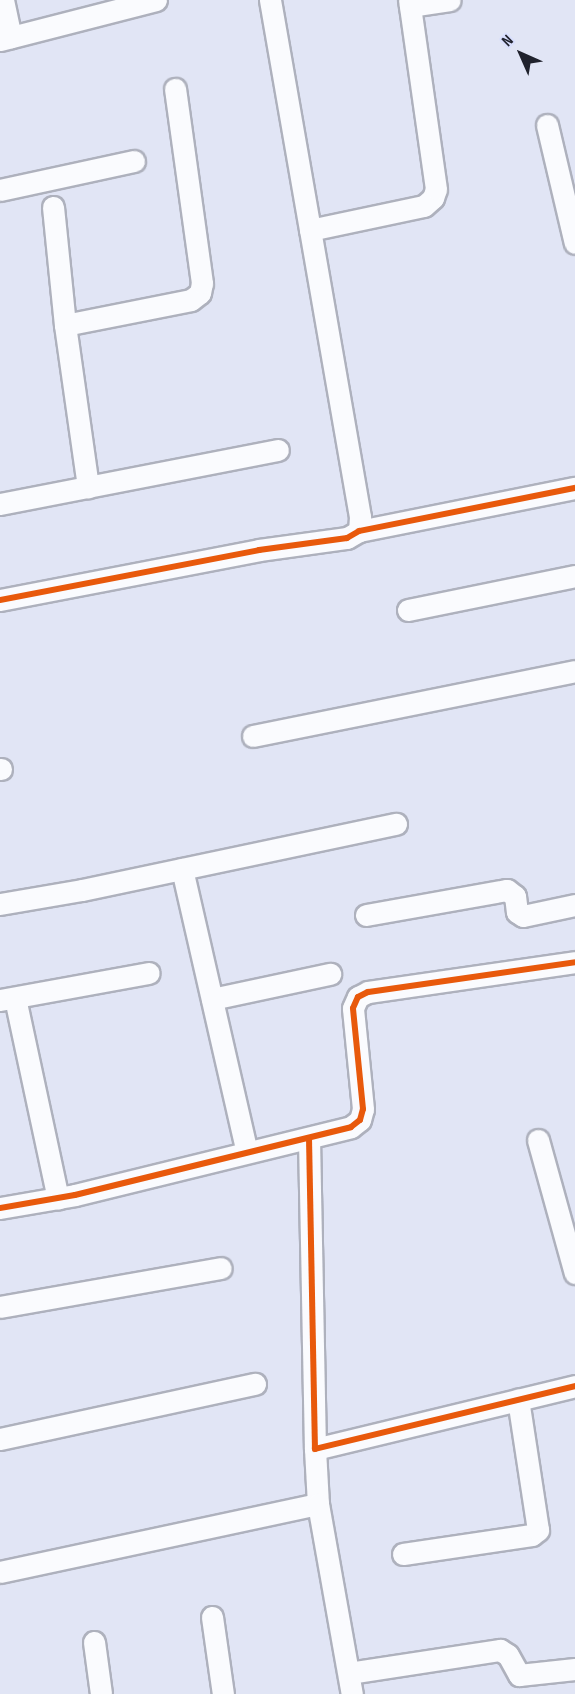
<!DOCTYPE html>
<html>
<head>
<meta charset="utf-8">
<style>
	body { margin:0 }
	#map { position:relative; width:575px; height:1694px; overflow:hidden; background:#e1e5f5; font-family:"Sofia Sans Condensed",sans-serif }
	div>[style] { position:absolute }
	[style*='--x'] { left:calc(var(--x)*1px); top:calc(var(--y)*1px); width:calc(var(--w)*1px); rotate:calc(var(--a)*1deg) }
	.roads { filter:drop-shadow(2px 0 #aeb1bd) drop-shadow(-2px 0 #aeb1bd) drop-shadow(0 2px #aeb1bd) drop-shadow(0 -2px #aeb1bd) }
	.minor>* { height:21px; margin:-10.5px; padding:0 10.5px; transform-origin:10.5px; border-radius:10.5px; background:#fafbfe }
	.cycleway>* { height:6px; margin:-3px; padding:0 3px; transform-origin:3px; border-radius:3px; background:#e8590c }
	span { translate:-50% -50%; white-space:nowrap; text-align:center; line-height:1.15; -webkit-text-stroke:6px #d9dffd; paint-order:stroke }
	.north { position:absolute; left:491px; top:24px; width:60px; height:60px; -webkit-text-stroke:4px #d9dffd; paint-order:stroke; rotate:315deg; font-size:16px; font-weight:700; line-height:24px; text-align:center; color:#20222d }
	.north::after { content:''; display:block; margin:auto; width:21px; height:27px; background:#20222d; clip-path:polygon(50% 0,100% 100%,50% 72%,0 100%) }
</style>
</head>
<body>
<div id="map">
	<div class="roads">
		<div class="minor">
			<i style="--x:3;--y:0;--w:38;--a:78"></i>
			<i style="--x:270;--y:0;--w:525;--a:80.12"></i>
			<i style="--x:360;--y:517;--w:14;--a:94"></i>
			<i style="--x:410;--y:6;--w:40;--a:-8.5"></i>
			<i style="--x:0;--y:40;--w:161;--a:-14.4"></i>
			<i style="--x:547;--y:125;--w:121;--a:76.7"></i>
			<i style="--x:0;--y:190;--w:137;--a:-12.2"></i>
			<i style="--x:53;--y:207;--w:119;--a:84.2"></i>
			<i style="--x:65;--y:325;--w:164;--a:81.9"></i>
			<i style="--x:310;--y:230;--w:116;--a:-11.9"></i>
			<i style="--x:424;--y:206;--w:12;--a:-42"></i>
			<i style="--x:433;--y:198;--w:9;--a:-72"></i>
			<i style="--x:436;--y:189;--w:191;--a:-98.1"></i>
			<i style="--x:65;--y:325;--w:128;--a:-11.2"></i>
			<i style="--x:191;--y:300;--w:11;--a:-38"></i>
			<i style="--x:200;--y:293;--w:10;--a:-79"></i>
			<i style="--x:202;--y:283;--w:196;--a:-97.9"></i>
			<i style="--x:0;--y:504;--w:283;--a:-11"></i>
			<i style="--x:0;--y:600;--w:264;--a:-10.9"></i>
			<i style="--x:259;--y:550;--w:89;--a:-7.8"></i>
			<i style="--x:347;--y:538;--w:14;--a:-30"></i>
			<i style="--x:359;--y:531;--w:220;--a:-11.3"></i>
			<i style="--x:408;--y:610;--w:170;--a:-11.5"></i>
			<i style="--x:253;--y:736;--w:328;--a:-11.4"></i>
			<i style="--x:0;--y:769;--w:1;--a:0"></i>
			<i style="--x:182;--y:869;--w:290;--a:77.1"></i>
			<i style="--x:0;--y:904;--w:83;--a:-9.7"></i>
			<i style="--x:82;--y:890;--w:321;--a:-11.9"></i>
			<i style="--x:366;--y:915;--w:143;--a:-10.1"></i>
			<i style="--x:507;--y:890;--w:10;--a:37"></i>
			<i style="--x:515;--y:896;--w:16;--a:83"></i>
			<i style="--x:517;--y:912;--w:7;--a:34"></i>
			<i style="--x:523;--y:916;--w:53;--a:-11.9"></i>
			<i style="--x:15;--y:998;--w:205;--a:77.9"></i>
			<i style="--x:212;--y:999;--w:121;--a:-12"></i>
			<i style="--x:0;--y:1000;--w:151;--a:-10.3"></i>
			<i style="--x:309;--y:1138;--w:311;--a:88.9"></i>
			<i style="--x:315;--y:1449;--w:268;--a:-13.6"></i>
			<i style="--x:538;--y:1140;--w:138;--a:74.5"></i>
			<i style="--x:0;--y:1208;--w:76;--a:-9.8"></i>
			<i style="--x:75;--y:1195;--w:284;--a:-13.8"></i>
			<i style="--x:351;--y:1127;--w:11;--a:-38"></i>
			<i style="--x:360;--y:1120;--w:11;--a:-75"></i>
			<i style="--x:363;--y:1109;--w:101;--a:-95.7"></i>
			<i style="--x:353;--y:1008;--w:12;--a:-66"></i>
			<i style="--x:358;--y:997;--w:11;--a:-27"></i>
			<i style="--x:368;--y:992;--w:209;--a:-8.2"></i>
			<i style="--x:0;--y:1307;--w:224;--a:-10"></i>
			<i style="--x:0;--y:1439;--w:261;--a:-12.2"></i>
			<i style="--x:315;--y:1449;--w:55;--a:86.9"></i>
			<i style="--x:403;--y:1554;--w:130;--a:-8.4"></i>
			<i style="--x:532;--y:1535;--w:8;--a:-40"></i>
			<i style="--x:538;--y:1530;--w:132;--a:-98.7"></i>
			<i style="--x:0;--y:1572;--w:325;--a:-12.1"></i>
			<i style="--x:318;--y:1504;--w:193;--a:79.9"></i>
			<i style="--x:212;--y:1617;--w:78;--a:81.9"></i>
			<i style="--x:94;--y:1642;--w:52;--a:82.3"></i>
			<i style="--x:349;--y:1673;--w:153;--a:-8.7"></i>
			<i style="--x:500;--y:1650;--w:9;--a:32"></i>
			<i style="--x:508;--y:1655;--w:23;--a:61"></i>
			<i style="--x:519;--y:1675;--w:56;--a:-6.1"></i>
		</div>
	</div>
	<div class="cycleway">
		<i style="--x:0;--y:600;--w:264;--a:-10.9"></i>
		<i style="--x:259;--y:550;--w:89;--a:-7.8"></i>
		<i style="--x:347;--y:538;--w:14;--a:-30"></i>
		<i style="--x:359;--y:531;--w:220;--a:-11.3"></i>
		<i style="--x:309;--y:1138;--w:311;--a:88.9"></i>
		<i style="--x:315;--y:1449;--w:268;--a:-13.6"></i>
		<i style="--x:0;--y:1208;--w:76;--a:-9.8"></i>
		<i style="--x:75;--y:1195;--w:284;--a:-13.8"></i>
		<i style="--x:351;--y:1127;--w:11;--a:-38"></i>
		<i style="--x:360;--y:1120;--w:11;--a:-75"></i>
		<i style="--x:363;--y:1109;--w:101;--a:-95.7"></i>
		<i style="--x:353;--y:1008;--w:12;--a:-66"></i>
		<i style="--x:358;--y:997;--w:11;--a:-27"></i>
		<i style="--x:368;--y:992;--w:209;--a:-8.2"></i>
	</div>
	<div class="north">N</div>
</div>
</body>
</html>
